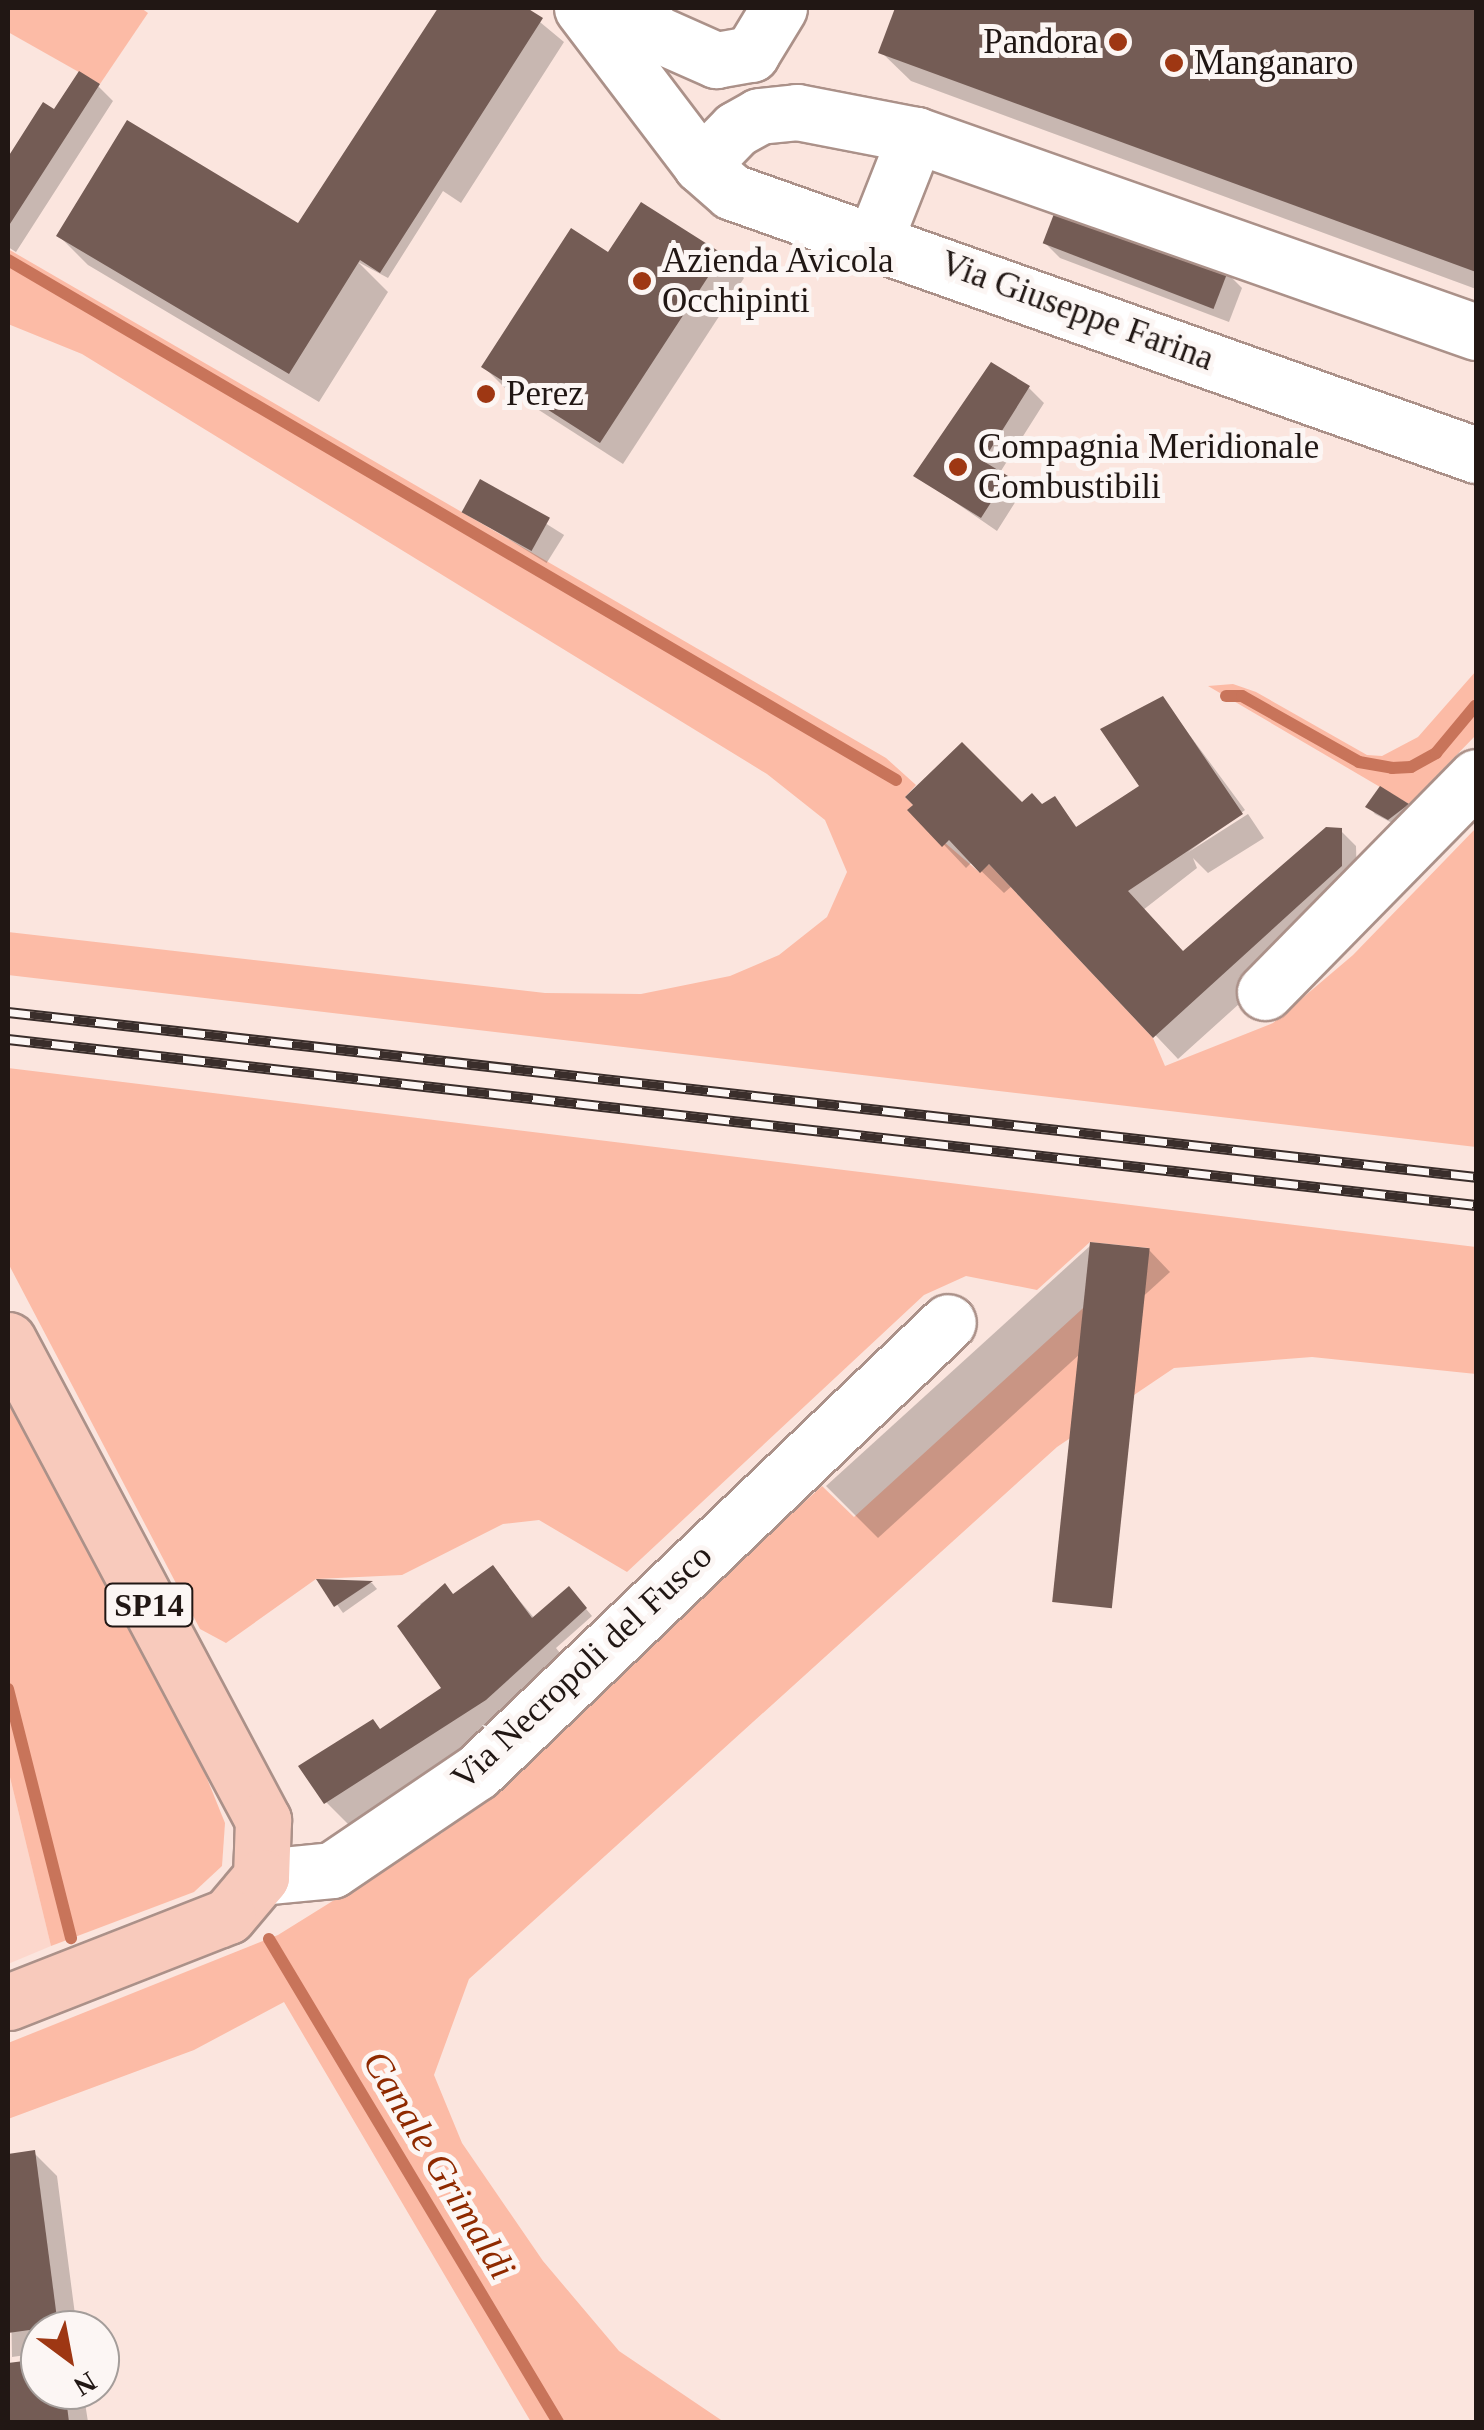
<!DOCTYPE html>
<html>
<head>
<meta charset="utf-8">
<style>
	body { margin:0 }
	#map { position:relative; width:1484px; height:2430px; overflow:hidden; background:#fbe5de; font-family:Georgia,serif }
	div>[style] { position:absolute }
	[style*='--x'] { left:calc(var(--x)*1px); top:calc(var(--y)*1px); width:calc(var(--w)*1px); rotate:calc(var(--a)*1deg) }
	.built>* { inset:0; background:#fcd7cc }
	.green>* { inset:0; background:#fcbba6 }
	.shadow>* { inset:0; background:#0003; transform-origin:0 0 }
	.stream>* { height:12px; margin:-6px; padding:0 6px; transform-origin:6px; border-radius:6px; background:#c8745a }
	.building>* { inset:0; background:#745c55; transform-origin:0 0 }
	.roads { filter:drop-shadow(2px 0 #ab9189) drop-shadow(-2px 0 #ab9189) drop-shadow(0 2px #ab9189) drop-shadow(0 -2px #ab9189) }
	.minor>* { height:55px; margin:-27.5px; padding:0 27.5px; transform-origin:27.5px; border-radius:27.5px; background:#fff }
	.major>* { height:55px; margin:-27.5px; padding:0 27.5px; transform-origin:27.5px; border-radius:27.5px; background:#f8cabc }
	.rail>* { height:11px; margin-top:-5.5px; transform-origin:0; background:repeating-linear-gradient(90deg,#fcf6f4 0 22px,#3a2e2b 0 44px); box-sizing:border-box; border-block:2px solid #3a2e2b }
	.dots>* { width:28px; height:28px; translate:-50% -50%; box-sizing:border-box; border:5px solid #fcf6f4; border-radius:50% }
	span { translate:-50% -50%; white-space:nowrap; text-align:center; line-height:1.15; -webkit-text-stroke:10px #fcf6f4; paint-order:stroke }
	.shield-label span { padding:2px 8px; background:#fcf6f4; border:2px solid; border-radius:8px; -webkit-text-stroke-width:0 }
	.shield-label { font-size:32px; color:#211714; font-weight:700 }
	.poi-label { font-size:35px; color:#211714 }
	.right { translate:-100% -50%; text-align:right }
	.left { translate:0 -50%; text-align:left }
	.street-label { font-size:35px; color:#211714 }
	.water-label { font-size:38px; color:#8f2a00; font-style:italic }
	.frame { position:absolute; inset:0; border:10px solid #211714; pointer-events:none }
	.north { position:absolute; left:20px; top:2310px; width:100px; height:100px; box-sizing:border-box; background:#fcf6f4; border:2px solid #a49d9a; border-radius:50%; rotate:148deg; font-size:28px; font-weight:700; line-height:40px; text-align:center; color:#211714 }
	.north::after { content:''; display:block; margin:auto; width:35px; height:45px; background:#9e3713; clip-path:polygon(50% 0,100% 100%,50% 72%,0 100%) }
</style>
</head>
<body>
<div id="map">
	<div class="built">
		<i style="clip-path:polygon(8px 1769px,51px 1946px,8px 1964px)"></i>
	</div>
	<div class="green">
		<i style="clip-path:polygon(8px 8px,141px 8px,148px 13px,100px 84px,8px 32px)"></i>
		<i style="clip-path:polygon(8px 249px,886px 758px,916px 785px,905px 797px,913px 805px,908px 811px,979px 872px,989px 864px,1153px 1038px,1165px 1066px,1273px 1023px,1353px 955px,1476px 828px,1476px 1147px,8px 975px,8px 932px,545px 993px,641px 994px,730px 976px,779px 955px,827px 917px,847px 872px,825px 820px,767px 774px,82px 354px,8px 324px)"></i>
		<i style="clip-path:polygon(1476px 671px,1476px 735px,1409px 804px,1208px 686px,1233px 684px,1256px 692px,1367px 755px,1382px 756px,1418px 737px)"></i>
		<i style="clip-path:polygon(8px 1068px,1476px 1247px,1476px 1374px,1312px 1357px,1174px 1368px,1057px 1447px,469px 1979px,434px 2075px,462px 2143px,543px 2261px,619px 2351px,724px 2422px,531px 2422px,284px 2002px,194px 2050px,8px 2119px,8px 2043px,278px 1935px,442px 1833px,822px 1486px,854px 1517px,1149px 1248px,1090px 1242px,1037px 1290px,966px 1276px,924px 1295px,627px 1572px,539px 1520px,503px 1524px,402px 1575px,316px 1579px,226px 1643px,200px 1629px,8px 1263px)"></i>
		<i style="clip-path:polygon(8px 1398px,204px 1771px,225px 1823px,222px 1866px,194px 1892px,51px 1946px,8px 1769px)"></i>
	</div>
	<div class="shadow">
		<i style="clip-path:polygon(441px 8px,523px 8px,564px 42px,461px 203px,443px 191px,388px 278px,358px 262px,388px 292px,319px 402px,88px 265px,59px 236px,299px 226px)"></i>
		<i style="clip-path:polygon(900px 8px,1476px 8px,1476px 289px,911px 81px,881px 52px)"></i>
		<i style="clip-path:polygon(98px 86px,113px 101px,16px 252px,8px 247px,8px 162px,44px 106px,54px 112px)"></i>
		<i style="clip-path:polygon(1045px 243px,1227px 273px,1242px 288px,1229px 322px,1060px 258px)"></i>
		<i style="clip-path:polygon(721px 255px,744px 278px,623px 464px,506px 389px,484px 367px,609px 256px)"></i>
		<i style="clip-path:polygon(1029px 388px,1044px 403px,999px 474px,1021px 493px,997px 531px,917px 476px)"></i>
		<i style="left:481px;top:483px;width:98px;height:33px;rotate:32deg"></i>
		<i style="clip-path:polygon(1163px 699px,1245px 810px,1187px 853px,1248px 814px,1264px 838px,1208px 873px,1193px 858px,1197px 868px,1143px 910px,1184px 953px,1260px 884px,1341px 831px,1356px 846px,1357px 882px,1310px 940px,1178px 1059px,1013px 885px,1004px 893px,972px 862px,966px 868px,911px 810px,1042px 807px,1055px 799px,1078px 829px,1143px 787px)"></i>
		<i style="clip-path:polygon(1380px 789px,1407px 806px,1413px 812px,1396px 825px,1375px 814px,1369px 807px)"></i>
		<i style="clip-path:polygon(1091px 1245px,1149px 1250px,1170px 1272px,878px 1538px,826px 1486px)"></i>
		<i style="clip-path:polygon(493px 1569px,535px 1619px,576px 1597px,592px 1616px,556px 1648px,563px 1657px,507px 1723px,349px 1825px,326px 1802px,382px 1731px,445px 1689px,431px 1619px,420px 1604px,445px 1587px,454px 1596px)"></i>
		<i style="clip-path:polygon(321px 1582px,372px 1583px,377px 1589px,343px 1613px)"></i>
		<i style="clip-path:polygon(34px 2153px,57px 2176px,77px 2330px,40px 2330px,40px 2353px,12px 2357px,8px 2157px)"></i>
		<i style="clip-path:polygon(40px 2362px,40px 2390px,83px 2390px,88px 2422px,8px 2422px,8px 2366px)"></i>
	</div>
	<div class="stream">
		<i style="--x:8;--y:260;--w:1029;--a:30.35"></i>
		<i style="--x:1226;--y:696;--w:16;--a:0"></i>
		<i style="--x:1242;--y:696;--w:134;--a:29.4"></i>
		<i style="--x:1359;--y:762;--w:34;--a:10"></i>
		<i style="--x:1392;--y:768;--w:19;--a:-3"></i>
		<i style="--x:1411;--y:767;--w:29;--a:-29"></i>
		<i style="--x:1436;--y:753;--w:62;--a:-50.2"></i>
		<i style="--x:8;--y:1689;--w:257;--a:75.8"></i>
		<i style="--x:269;--y:1939;--w:563;--a:59.11"></i>
	</div>
	<div class="building">
		<i style="clip-path:polygon(438px 8px,527px 8px,543px 18px,380px 273px,360px 260px,289px 374px,56px 236px,127px 120px,298px 223px)"></i>
		<i style="clip-path:polygon(895px 8px,1476px 8px,1476px 272px,878px 53px)"></i>
		<i style="clip-path:polygon(79px 71px,100px 84px,8px 227px,8px 157px,43px 102px,54px 109px)"></i>
		<i style="clip-path:polygon(641px 202px,723px 254px,600px 443px,481px 367px,571px 228px,608px 252px)"></i>
		<i style="left:1057px;top:206px;width:183px;height:40px;rotate:21deg"></i>
		<i style="clip-path:polygon(991px 362px,1030px 386px,983px 461px,1008px 476px,981px 518px,913px 476px)"></i>
		<i style="left:480px;top:479px;width:80px;height:38px;rotate:29deg"></i>
		<i style="clip-path:polygon(1163px 696px,1243px 814px,1128px 891px,1183px 951px,1326px 827px,1342px 828px,1342px 866px,1153px 1038px,989px 864px,980px 873px,949px 840px,942px 847px,907px 810px,913px 805px,905px 797px,962px 742px,1022px 802px,1032px 793px,1042px 804px,1055px 796px,1076px 827px,1139px 786px,1100px 729px)"></i>
		<i style="clip-path:polygon(1380px 786px,1409px 804px,1388px 820px,1365px 807px)"></i>
		<i style="left:1090px;top:1242px;width:60px;height:362px;rotate:6deg"></i>
		<i style="clip-path:polygon(493px 1565px,532px 1618px,569px 1586px,587px 1608px,486px 1700px,324px 1804px,298px 1766px,373px 1719px,380px 1729px,441px 1688px,397px 1626px,445px 1583px,453px 1594px)"></i>
		<i style="clip-path:polygon(316px 1579px,373px 1581px,334px 1607px)"></i>
		<i style="clip-path:polygon(35px 2150px,58px 2326px,8px 2333px,8px 2154px)"></i>
		<i style="clip-path:polygon(40px 2359px,40px 2390px,65px 2390px,69px 2422px,8px 2422px,8px 2363px)"></i>
	</div>
	<div class="roads">
		<div class="minor">
			<i style="--x:582;--y:8;--w:197;--a:52.8"></i>
			<i style="--x:701;--y:165;--w:41;--a:41.1"></i>
			<i style="--x:732;--y:192;--w:789;--a:19.47"></i>
			<i style="--x:634;--y:8;--w:33;--a:50"></i>
			<i style="--x:655;--y:33;--w:67;--a:23.9"></i>
			<i style="--x:716;--y:60;--w:36;--a:-10"></i>
			<i style="--x:751;--y:54;--w:54;--a:-58.7"></i>
			<i style="--x:701;--y:165;--w:50;--a:-45.8"></i>
			<i style="--x:736;--y:129;--w:26;--a:-29"></i>
			<i style="--x:759;--y:116;--w:38;--a:-6"></i>
			<i style="--x:797;--y:112;--w:121;--a:10.9"></i>
			<i style="--x:916;--y:135;--w:594;--a:19.38"></i>
			<i style="--x:875;--y:239;--w:112;--a:-68.5"></i>
			<i style="--x:1265;--y:992;--w:301;--a:-45.5"></i>
			<i style="--x:261;--y:1877;--w:71;--a:-5.6"></i>
			<i style="--x:332;--y:1870;--w:175;--a:-34.1"></i>
			<i style="--x:477;--y:1772;--w:651;--a:-43.69"></i>
		</div>
		<div class="major">
			<i style="--x:8;--y:1340;--w:544;--a:62.02"></i>
			<i style="--x:263;--y:1820;--w:57;--a:92"></i>
			<i style="--x:261;--y:1877;--w:51;--a:130.2"></i>
			<i style="--x:228;--y:1916;--w:236;--a:158.6"></i>
		</div>
	</div>
	<div class="rail">
		<i style="--x:8;--y:1012;--w:1477;--a:6.41"></i>
		<i style="--x:8;--y:1039;--w:1477;--a:6.45"></i>
	</div>
	<div class="dots">
		<i style="left:1118px;top:42px;background:#9e3713"></i>
		<i style="left:1174px;top:63px;background:#9e3713"></i>
		<i style="left:642px;top:281px;background:#9e3713"></i>
		<i style="left:486px;top:394px;background:#9e3713"></i>
		<i style="left:958px;top:467px;background:#9e3713"></i>
	</div>
	<div class="shield-label">
		<span style="left:149px;top:1605px">SP14</span>
	</div>
	<div class="poi-label">
		<span class="right" style="left:1098px;top:42px">Pandora</span>
		<span class="left" style="left:1194px;top:63px">Manganaro</span>
		<span class="left" style="left:662px;top:281px">Azienda Avicola<br>Occhipinti</span>
		<span class="left" style="left:506px;top:394px">Perez</span>
		<span class="left" style="left:978px;top:467px">Compagnia Meridionale<br>Combustibili</span>
	</div>
	<div class="street-label">
		<span style="left:1077px;top:311px;rotate:20deg">Via Giuseppe Farina</span>
		<span style="left:582px;top:1667px;rotate:-43deg">Via Necropoli del Fusco</span>
	</div>
	<div class="water-label">
		<span style="left:439px;top:2165px;rotate:59deg">Canale Grimaldi</span>
	</div>
	<div class="frame"></div>
	<div class="north">N</div>
</div>
</body>
</html>
